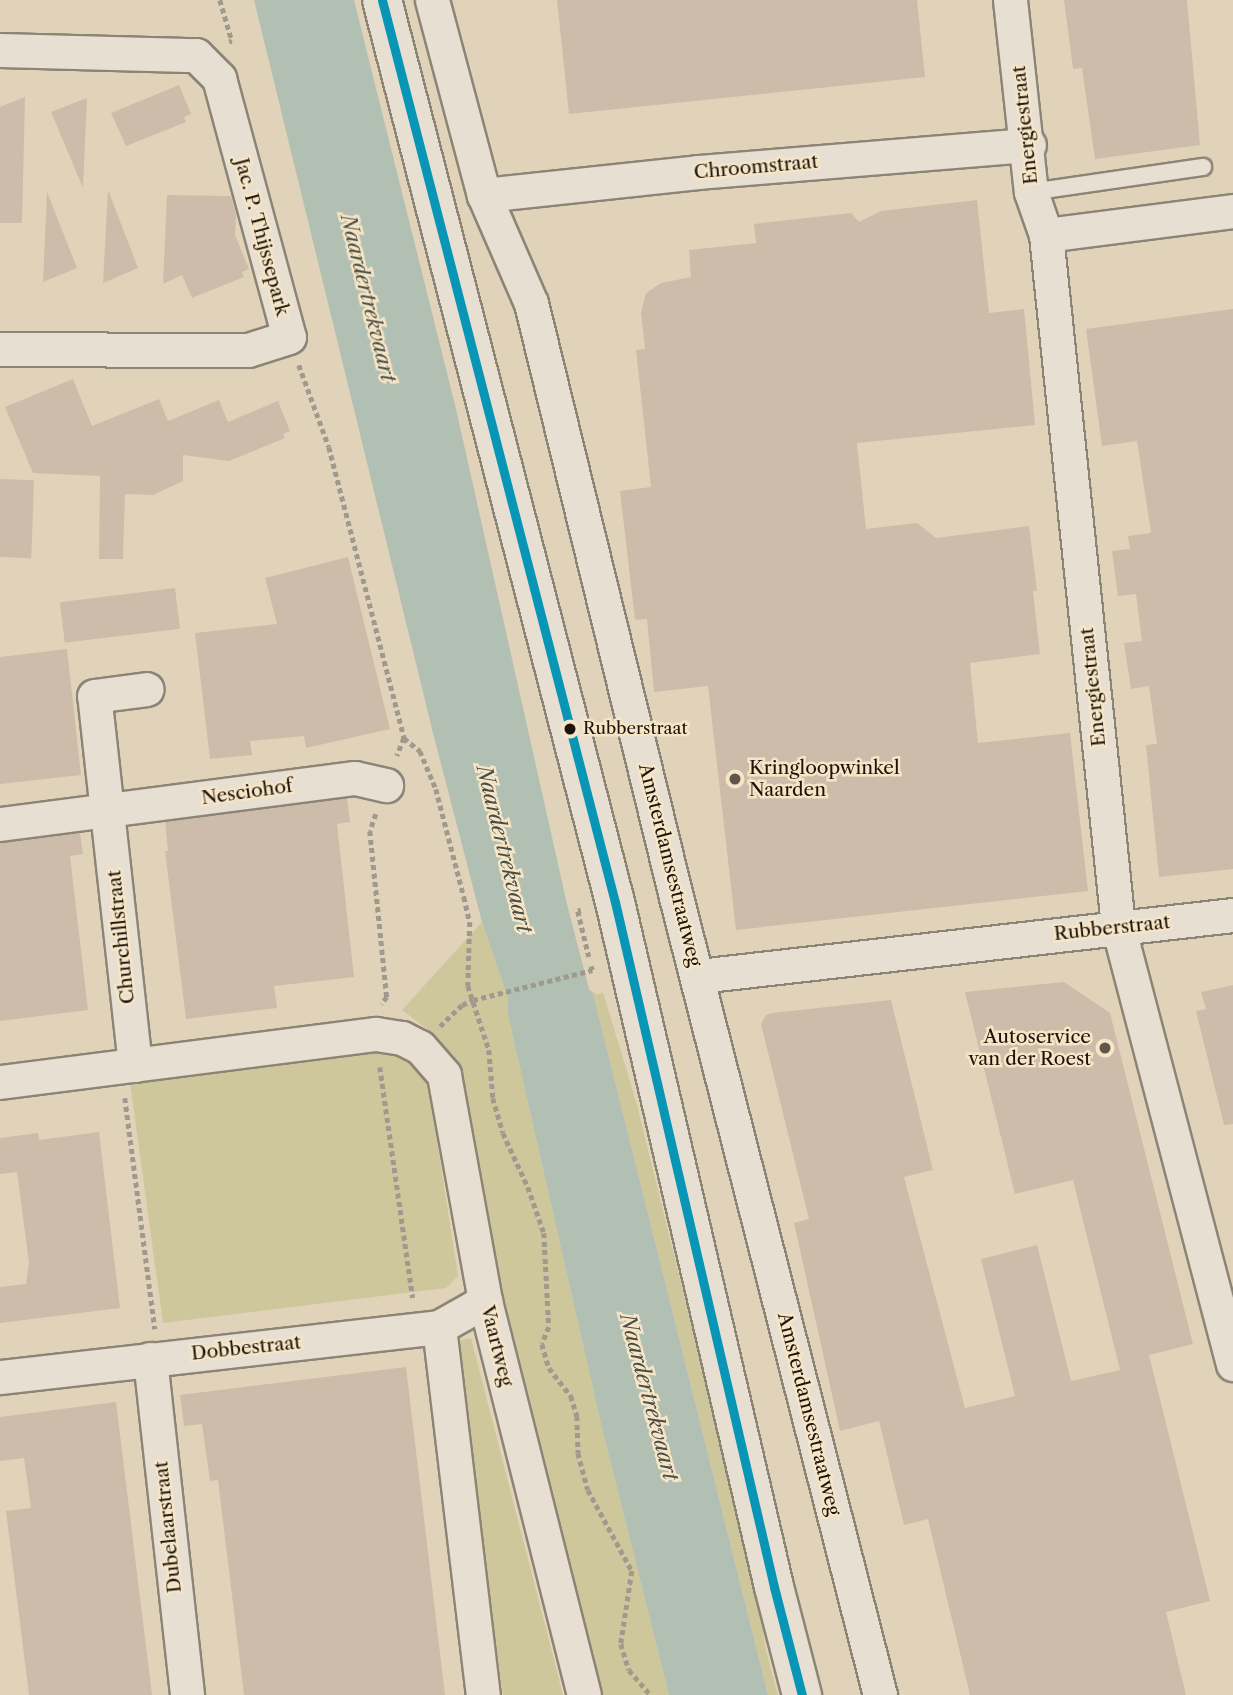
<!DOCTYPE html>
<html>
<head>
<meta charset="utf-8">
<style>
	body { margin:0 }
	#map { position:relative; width:1233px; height:1695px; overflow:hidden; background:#e1d3b9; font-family:"Libre Caslon Text",serif }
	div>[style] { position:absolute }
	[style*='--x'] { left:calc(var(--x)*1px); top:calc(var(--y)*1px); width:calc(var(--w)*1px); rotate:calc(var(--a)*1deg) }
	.green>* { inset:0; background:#cec79c }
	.water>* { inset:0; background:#b1c0b2 }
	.building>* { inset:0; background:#cebcaa; transform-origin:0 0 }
	.path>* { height:4.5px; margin-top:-2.25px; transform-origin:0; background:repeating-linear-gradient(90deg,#a0998e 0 5px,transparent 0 8.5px) }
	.roads { filter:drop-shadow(2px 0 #8c8475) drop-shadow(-2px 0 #8c8475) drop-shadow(0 2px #8c8475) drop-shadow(0 -2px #8c8475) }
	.service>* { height:16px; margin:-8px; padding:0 8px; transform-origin:8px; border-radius:8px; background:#e6dfd2 }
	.minor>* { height:33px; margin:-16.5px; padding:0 16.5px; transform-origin:16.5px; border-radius:16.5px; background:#e6dfd2 }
	.tertiary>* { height:38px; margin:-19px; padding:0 19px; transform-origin:19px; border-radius:19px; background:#e6dfd2 }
	.bus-1>* { height:9px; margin:-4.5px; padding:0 4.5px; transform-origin:4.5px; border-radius:4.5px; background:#0895b6 }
	.dots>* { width:19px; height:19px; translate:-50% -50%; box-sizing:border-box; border:4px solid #f6e5c7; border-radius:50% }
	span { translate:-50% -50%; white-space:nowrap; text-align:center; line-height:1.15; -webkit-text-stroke:5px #f6e5c7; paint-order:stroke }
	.bus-label { font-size:17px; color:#1c140c }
	.left { translate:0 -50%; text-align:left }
	.street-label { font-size:19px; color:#1c140c }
	.poi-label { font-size:19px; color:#1c140c }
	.right { translate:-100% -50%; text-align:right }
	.water-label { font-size:21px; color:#494d45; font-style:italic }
</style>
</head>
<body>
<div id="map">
	<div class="green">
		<i style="clip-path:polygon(482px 922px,508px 998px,508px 1015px,602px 1428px,669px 1695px,597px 1695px,496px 1304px,460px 1082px,451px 1054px,434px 1034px,402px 1010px)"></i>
		<i style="clip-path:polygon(589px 989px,597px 995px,603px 992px,637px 1105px,757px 1591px,766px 1651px,778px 1695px,768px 1695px,593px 994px)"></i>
		<i style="clip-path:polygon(393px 1049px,417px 1063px,428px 1082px,458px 1276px,446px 1288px,163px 1323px,129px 1075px)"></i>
		<i style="clip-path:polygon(471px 1338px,563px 1695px,503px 1695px,455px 1350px,457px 1341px)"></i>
	</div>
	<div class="water">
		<i style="clip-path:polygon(254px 0,354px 0,456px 409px,567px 904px,589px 989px,593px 994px,768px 1695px,669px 1695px,602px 1428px,508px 1015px,508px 998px,482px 922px,433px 733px)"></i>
	</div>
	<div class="building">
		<i style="clip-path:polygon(557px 0,917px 0,925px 77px,569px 114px)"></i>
		<i style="clip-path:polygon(1064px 0,1187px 0,1200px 145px,1095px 159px,1082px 68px,1073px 69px)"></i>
		<i style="clip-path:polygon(179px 85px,191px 114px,184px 117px,186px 122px,126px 146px,111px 113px)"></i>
		<i style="clip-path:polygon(25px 97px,22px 223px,0 223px,0 107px)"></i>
		<i style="clip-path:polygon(87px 98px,83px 188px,51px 112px)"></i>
		<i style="clip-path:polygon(108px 190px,138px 268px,103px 283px)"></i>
		<i style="clip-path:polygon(47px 192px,77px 268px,43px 282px)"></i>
		<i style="clip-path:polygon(167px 195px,231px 196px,236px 215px,235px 235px,249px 269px,242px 272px,244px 277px,192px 298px,182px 275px,163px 284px)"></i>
		<i style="clip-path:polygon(977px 200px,989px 313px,1024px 309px,1035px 425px,857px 443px,866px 529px,917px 523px,936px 538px,1029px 526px,1037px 591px,1033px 591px,1040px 654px,970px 663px,978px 743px,1070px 733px,1088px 891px,736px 930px,708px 686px,654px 692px,647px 619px,635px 620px,620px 491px,651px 487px,636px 350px,645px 349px,641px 312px,646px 293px,661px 283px,691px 277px,689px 250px,756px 243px,754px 224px,851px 213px,859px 222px,881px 211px)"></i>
		<i style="clip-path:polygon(1233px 309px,1233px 869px,1159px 877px,1146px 745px,1157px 744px,1149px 686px,1131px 689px,1124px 643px,1142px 641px,1136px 594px,1118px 596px,1112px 551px,1130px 549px,1128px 536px,1151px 533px,1137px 441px,1102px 446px,1086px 329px)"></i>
		<i style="clip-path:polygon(73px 379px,92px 426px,159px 399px,168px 421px,219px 400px,228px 422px,278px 401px,290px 431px,283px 434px,285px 438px,229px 461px,183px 455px,183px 481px,153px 495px,125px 494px,123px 559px,99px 559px,100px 476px,33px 473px,5px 407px)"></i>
		<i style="left:0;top:479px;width:34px;height:78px;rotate:2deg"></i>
		<i style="clip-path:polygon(348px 557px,390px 729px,306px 748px,304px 736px,250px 741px,252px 755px,210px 759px,195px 633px,277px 624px,265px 578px)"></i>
		<i style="left:175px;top:588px;width:41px;height:116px;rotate:83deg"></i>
		<i style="clip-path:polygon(67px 649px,81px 775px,0 784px,0 657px)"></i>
		<i style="clip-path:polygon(347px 798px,350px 822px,337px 824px,354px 977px,274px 986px,277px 1008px,186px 1019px,165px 851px,168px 851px,165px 822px)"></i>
		<i style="clip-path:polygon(80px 833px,83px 854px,70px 856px,88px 1010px,0 1021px,0 843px)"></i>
		<i style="clip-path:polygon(1064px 982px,1110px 1013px,1193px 1344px,1149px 1355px,1210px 1601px,1166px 1612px,1186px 1695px,970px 1695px,928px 1519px,904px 1525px,879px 1421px,840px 1431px,794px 1223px,809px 1219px,761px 1024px,766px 1015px,772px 1013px,891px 1000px,933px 1170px,904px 1177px,965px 1408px,1015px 1396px,981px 1259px,1037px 1245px,1071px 1381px,1120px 1370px,1073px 1180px,1015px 1194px,965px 992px)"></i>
		<i style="clip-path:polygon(1233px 985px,1233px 1124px,1224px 1125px,1196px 1011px,1206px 1009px,1201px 992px)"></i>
		<i style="clip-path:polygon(99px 1132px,120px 1308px,0 1323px,0 1287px,26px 1284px,29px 1263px,17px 1172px,0 1174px,0 1138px,38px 1133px,39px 1140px)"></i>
		<i style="clip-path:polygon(406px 1367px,445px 1695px,244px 1695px,218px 1480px,210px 1481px,202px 1424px,184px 1426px,180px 1395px)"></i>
		<i style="clip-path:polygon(116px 1402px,152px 1695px,29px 1695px,6px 1511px,31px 1508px,24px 1458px,0 1461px,0 1417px)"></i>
	</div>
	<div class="path">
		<i style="--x:220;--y:0;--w:43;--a:73.7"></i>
		<i style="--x:232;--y:41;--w:3;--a:162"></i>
		<i style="--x:299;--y:365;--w:87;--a:69.9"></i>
		<i style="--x:329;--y:447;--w:301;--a:75.5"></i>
		<i style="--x:404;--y:738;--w:19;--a:111"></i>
		<i style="--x:404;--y:738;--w:21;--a:39"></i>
		<i style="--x:420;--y:751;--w:41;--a:67.2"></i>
		<i style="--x:436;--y:789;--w:112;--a:75.5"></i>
		<i style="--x:464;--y:897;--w:26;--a:77"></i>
		<i style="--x:470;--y:922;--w:64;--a:91.8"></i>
		<i style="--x:468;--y:986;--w:67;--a:71.8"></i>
		<i style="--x:489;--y:1050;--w:48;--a:85.2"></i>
		<i style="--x:493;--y:1098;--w:36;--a:74"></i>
		<i style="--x:503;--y:1133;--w:60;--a:65.2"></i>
		<i style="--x:528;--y:1187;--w:49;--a:70.8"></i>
		<i style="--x:544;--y:1233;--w:94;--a:87"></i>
		<i style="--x:549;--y:1327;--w:18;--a:112"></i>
		<i style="--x:542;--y:1344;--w:25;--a:74"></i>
		<i style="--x:549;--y:1368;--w:36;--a:52"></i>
		<i style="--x:571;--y:1396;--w:21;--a:73"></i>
		<i style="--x:577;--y:1416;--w:37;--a:88"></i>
		<i style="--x:578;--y:1453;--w:38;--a:75"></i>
		<i style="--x:588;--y:1490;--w:92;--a:61.5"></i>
		<i style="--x:632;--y:1571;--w:74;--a:98.6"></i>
		<i style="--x:621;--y:1644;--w:27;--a:73"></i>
		<i style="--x:629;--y:1670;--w:33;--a:49"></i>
		<i style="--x:376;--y:814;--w:18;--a:109"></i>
		<i style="--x:370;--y:831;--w:167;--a:84.2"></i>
		<i style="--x:387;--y:997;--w:9;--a:126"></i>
		<i style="--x:581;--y:910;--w:3;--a:162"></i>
		<i style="--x:578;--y:911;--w:47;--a:76.6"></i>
		<i style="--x:440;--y:1026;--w:30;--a:-44"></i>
		<i style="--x:462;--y:1005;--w:12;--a:-24"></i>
		<i style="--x:473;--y:1000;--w:123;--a:-14.1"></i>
		<i style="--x:592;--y:970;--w:4;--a:-104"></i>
		<i style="--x:380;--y:1067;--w:233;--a:81.9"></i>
		<i style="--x:125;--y:1098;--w:233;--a:82.6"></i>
	</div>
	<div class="roads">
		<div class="service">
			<i style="--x:1031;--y:192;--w:174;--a:-8.3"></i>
		</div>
		<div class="minor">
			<i style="--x:432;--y:0;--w:202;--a:75.1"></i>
			<i style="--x:484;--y:195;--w:118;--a:66.5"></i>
			<i style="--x:531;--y:303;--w:611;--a:76.28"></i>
			<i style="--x:676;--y:897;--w:824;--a:75.66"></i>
			<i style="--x:1010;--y:0;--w:193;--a:83.8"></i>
			<i style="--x:1031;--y:192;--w:46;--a:70.8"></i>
			<i style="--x:1046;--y:235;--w:695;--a:84.05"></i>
			<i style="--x:1118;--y:926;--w:453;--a:75.3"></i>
			<i style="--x:0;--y:50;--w:196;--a:1.5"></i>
			<i style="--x:196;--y:55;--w:33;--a:45"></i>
			<i style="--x:219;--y:78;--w:268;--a:74.9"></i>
			<i style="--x:289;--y:337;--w:43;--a:162.4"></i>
			<i style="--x:248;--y:350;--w:248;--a:-179.8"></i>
			<i style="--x:484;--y:195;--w:215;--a:-6.1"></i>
			<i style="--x:698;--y:172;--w:332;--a:-4.7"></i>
			<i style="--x:1046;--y:235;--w:189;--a:-7.3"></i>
			<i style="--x:0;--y:824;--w:358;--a:-7.4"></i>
			<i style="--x:355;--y:778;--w:32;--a:13"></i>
			<i style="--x:699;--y:976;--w:537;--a:-6.52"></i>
			<i style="--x:135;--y:1065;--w:371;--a:-96.3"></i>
			<i style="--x:94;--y:696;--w:53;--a:-7.5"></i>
			<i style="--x:0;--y:1082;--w:379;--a:-7.3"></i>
			<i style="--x:376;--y:1034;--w:26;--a:9"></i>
			<i style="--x:402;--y:1038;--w:20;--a:27"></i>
			<i style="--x:420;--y:1047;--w:37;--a:49"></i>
			<i style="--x:444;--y:1075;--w:230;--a:79.7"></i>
			<i style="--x:485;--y:1301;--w:406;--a:75.9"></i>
			<i style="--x:439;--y:1327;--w:371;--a:83.2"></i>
			<i style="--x:150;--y:1359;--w:338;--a:83.7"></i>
			<i style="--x:0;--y:1377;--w:442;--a:-6.5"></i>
			<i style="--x:439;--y:1327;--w:53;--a:-29.5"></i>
		</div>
		<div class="tertiary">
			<i style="--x:382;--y:0;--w:932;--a:75.52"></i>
			<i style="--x:615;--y:902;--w:703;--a:76.93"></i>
			<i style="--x:774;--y:1587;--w:112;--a:75.5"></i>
		</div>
	</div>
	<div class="bus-1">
		<i style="--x:382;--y:0;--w:932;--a:75.52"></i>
		<i style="--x:615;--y:902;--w:703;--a:76.93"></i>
		<i style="--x:774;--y:1587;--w:112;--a:75.5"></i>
	</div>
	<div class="dots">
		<i style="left:570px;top:729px;background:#1c140c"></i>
		<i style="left:735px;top:779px;background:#615749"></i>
		<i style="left:1105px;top:1048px;background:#615749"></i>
	</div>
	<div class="bus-label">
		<span class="left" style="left:583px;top:729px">Rubberstraat</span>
	</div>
	<div class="street-label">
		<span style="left:1025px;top:125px;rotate:-96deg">Energiestraat</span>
		<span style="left:756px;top:167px;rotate:-5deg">Chroomstraat</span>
		<span style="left:262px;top:237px;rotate:75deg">Jac. P. Thijssepark</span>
		<span style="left:1093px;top:687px;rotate:-96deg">Energiestraat</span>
		<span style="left:247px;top:792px;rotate:-8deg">Nesciohof</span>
		<span style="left:670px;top:865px;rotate:76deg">Amsterdamsestraatweg</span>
		<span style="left:1112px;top:928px;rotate:-6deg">Rubberstraat</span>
		<span style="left:121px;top:937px;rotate:-96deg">Churchillstraat</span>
		<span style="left:497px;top:1346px;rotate:76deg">Vaartweg</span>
		<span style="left:246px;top:1348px;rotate:-6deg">Dobbestraat</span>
		<span style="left:809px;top:1414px;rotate:76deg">Amsterdamsestraatweg</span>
		<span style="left:168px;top:1527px;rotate:-96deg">Dubelaarstraat</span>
	</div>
	<div class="poi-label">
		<span class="left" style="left:749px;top:779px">Kringloopwinkel<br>Naarden</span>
		<span class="right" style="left:1091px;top:1048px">Autoservice<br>van der Roest</span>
	</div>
	<div class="water-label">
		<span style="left:368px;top:298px;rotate:76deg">Naardertrekvaart</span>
		<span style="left:504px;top:849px;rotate:76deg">Naardertrekvaart</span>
		<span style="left:649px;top:1397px;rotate:75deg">Naardertrekvaart</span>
	</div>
</div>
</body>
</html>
